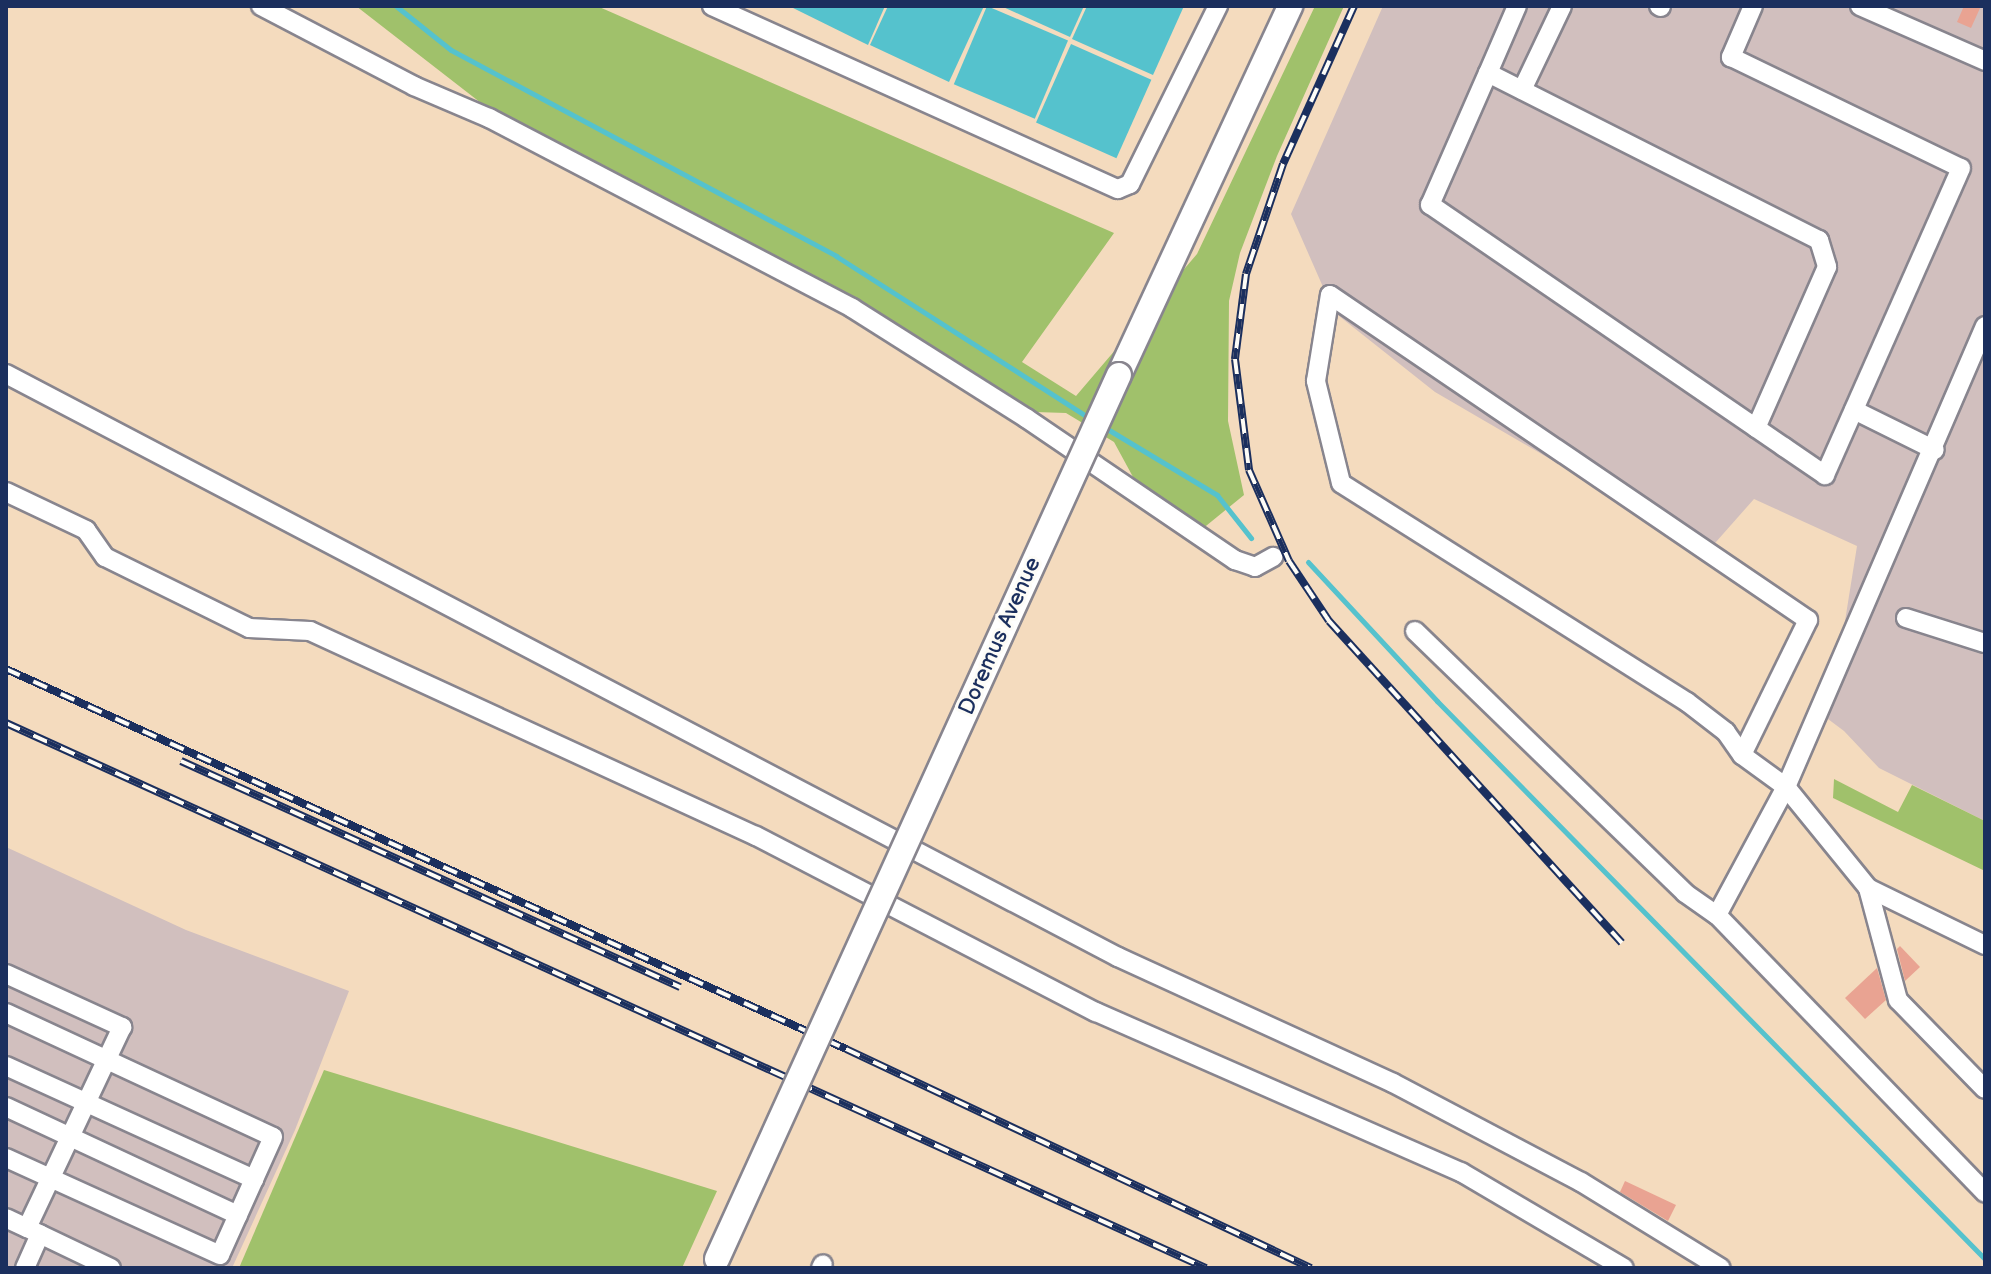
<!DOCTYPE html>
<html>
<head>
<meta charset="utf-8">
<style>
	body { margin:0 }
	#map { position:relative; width:1991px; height:1274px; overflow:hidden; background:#f4dbbe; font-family:"Balsamiq Sans",sans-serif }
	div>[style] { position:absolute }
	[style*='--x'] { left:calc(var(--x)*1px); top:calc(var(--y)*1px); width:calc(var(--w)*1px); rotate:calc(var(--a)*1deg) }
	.industrial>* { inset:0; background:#d1bfbe }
	.green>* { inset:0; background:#a0c16b }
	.water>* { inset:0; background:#55c2cd; transform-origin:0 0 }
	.stream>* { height:5px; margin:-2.5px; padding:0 2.5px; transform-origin:2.5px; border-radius:2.5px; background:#55c2cd }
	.building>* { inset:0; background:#e9a392 }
	.roads { filter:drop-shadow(2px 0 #88858e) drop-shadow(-2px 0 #88858e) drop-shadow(0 2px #88858e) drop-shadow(0 -2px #88858e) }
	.minor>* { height:18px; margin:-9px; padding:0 9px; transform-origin:9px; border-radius:9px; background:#fff }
	.major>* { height:24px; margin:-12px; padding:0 12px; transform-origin:12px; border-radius:12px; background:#fff }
	.rail>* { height:8px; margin-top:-4px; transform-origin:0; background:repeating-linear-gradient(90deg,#fdfcf7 0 15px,#1b2f5e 0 30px); box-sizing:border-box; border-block:2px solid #1b2f5e }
	.bridges { filter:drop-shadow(2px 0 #88858e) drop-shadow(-2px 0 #88858e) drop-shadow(0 2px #88858e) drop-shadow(0 -2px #88858e) }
	.major-bridge>* { height:24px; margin:-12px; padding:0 12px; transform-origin:12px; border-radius:12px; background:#fff }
	span { translate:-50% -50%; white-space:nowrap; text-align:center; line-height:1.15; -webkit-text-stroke:6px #fdfcf7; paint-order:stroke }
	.street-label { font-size:22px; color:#1b2f5e }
	.frame { position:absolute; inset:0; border:8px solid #1b2f5e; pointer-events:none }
</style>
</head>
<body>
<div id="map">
	<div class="industrial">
		<i style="clip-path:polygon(1383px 6px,1985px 6px,1985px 821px,1879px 768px,1844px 731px,1812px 707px,1841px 646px,1857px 546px,1754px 499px,1708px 551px,1435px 392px,1334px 312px,1291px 214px)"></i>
		<i style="clip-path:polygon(6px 847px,186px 930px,349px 991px,295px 1130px,232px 1268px,6px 1268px)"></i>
	</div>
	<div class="green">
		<i style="clip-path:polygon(356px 6px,597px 6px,1114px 233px,1022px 362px,1076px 396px,1197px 254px,1315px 6px,1344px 6px,1277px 156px,1240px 253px,1229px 301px,1228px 421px,1244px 495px,1201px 530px,1139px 488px,1114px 442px,1066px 413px,1035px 412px,849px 299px,481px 103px)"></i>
		<i style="clip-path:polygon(1834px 779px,1898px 812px,1912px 785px,1985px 821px,1985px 871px,1833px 798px)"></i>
		<i style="clip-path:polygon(324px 1070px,448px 1108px,717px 1191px,682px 1268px,239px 1268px)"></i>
	</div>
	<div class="water">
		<i style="clip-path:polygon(789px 6px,885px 6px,868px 45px)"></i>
		<i style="clip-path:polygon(888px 6px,984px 6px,949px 82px,870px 45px)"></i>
		<i style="left:987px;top:6px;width:88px;height:85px;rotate:23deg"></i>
		<i style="clip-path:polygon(1001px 6px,1084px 6px,1070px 37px)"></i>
		<i style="clip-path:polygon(1087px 6px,1184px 6px,1153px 75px,1072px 39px)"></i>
		<i style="left:1071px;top:44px;width:88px;height:86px;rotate:24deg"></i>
	</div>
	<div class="stream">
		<i style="--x:396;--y:6;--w:70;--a:38.7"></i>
		<i style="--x:451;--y:50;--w:437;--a:28.1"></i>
		<i style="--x:836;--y:256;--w:304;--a:32.6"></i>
		<i style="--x:1104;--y:427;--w:132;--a:31"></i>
		<i style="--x:1217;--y:495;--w:55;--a:51.7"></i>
		<i style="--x:1308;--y:562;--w:190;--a:47.1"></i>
		<i style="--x:1437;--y:701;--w:782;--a:45.52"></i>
	</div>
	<div class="building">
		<i style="clip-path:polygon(1964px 6px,1981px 6px,1971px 28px,1957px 22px)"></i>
		<i style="clip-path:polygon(1900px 946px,1920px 967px,1905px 981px,1897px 949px)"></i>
		<i style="clip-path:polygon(1877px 968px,1886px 1000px,1865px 1019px,1845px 998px)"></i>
		<i style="clip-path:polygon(1625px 1181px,1676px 1205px,1668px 1221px,1620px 1192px)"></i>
	</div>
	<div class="roads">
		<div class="minor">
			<i style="--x:261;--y:6;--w:173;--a:27.6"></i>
			<i style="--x:414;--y:86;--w:82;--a:23.1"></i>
			<i style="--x:489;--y:118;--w:410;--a:27.6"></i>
			<i style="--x:852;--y:308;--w:206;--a:32.3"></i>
			<i style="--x:1026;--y:418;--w:253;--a:34.2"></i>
			<i style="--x:1235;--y:560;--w:21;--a:19"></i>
			<i style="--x:1255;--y:567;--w:21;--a:-29"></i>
			<i style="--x:712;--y:6;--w:445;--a:24.3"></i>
			<i style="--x:1118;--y:189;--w:13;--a:-23"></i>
			<i style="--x:1130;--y:184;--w:199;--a:-63.7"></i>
			<i style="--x:1659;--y:6;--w:2;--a:27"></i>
			<i style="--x:1753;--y:6;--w:56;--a:113.3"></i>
			<i style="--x:1731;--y:57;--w:255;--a:25.8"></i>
			<i style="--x:1961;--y:168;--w:336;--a:113.9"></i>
			<i style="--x:1825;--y:475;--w:50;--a:-145.7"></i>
			<i style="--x:1784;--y:447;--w:429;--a:-145.6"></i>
			<i style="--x:1430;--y:205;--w:144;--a:-66.3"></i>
			<i style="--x:1488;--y:73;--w:371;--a:26.8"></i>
			<i style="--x:1819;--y:240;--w:28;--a:73"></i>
			<i style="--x:1827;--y:267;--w:176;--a:113.8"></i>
			<i style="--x:1860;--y:6;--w:137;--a:23.7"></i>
			<i style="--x:1488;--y:73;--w:73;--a:-66.6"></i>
			<i style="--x:1522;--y:90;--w:93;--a:-64.5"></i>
			<i style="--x:1985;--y:326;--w:502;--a:113.35"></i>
			<i style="--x:1786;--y:787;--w:130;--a:50.9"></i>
			<i style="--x:1868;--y:888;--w:116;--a:75"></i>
			<i style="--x:1898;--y:1000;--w:124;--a:45.7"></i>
			<i style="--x:6;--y:374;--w:1256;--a:27.67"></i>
			<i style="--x:1118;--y:957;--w:302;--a:24.6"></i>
			<i style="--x:1393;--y:1083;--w:212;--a:27.8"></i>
			<i style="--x:1581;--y:1182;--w:164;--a:31.6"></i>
			<i style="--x:1854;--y:410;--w:90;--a:26.3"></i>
			<i style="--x:6;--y:492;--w:89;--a:25.4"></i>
			<i style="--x:86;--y:530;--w:33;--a:55"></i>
			<i style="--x:105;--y:557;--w:161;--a:26.2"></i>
			<i style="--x:249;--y:628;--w:61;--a:2.8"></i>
			<i style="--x:310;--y:631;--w:491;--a:24.7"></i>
			<i style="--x:756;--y:836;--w:383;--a:27.4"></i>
			<i style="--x:1096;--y:1012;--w:399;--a:23.7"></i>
			<i style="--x:1461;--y:1172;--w:189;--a:30.5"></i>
			<i style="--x:1906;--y:618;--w:83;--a:17.6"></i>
			<i style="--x:1415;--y:631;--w:376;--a:44.1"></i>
			<i style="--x:1685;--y:893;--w:39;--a:35"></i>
			<i style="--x:1717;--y:915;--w:145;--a:-61.7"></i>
			<i style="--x:1786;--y:787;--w:54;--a:-144"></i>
			<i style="--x:1742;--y:755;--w:28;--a:-125"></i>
			<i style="--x:1726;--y:732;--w:49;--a:-142.4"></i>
			<i style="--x:1687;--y:702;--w:409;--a:-147.7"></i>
			<i style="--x:1341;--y:483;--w:105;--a:-103.8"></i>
			<i style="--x:1316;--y:381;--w:87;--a:-80.8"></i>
			<i style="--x:1330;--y:295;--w:578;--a:34.21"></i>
			<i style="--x:1808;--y:620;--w:150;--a:116.1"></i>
			<i style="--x:1868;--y:888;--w:130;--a:26"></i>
			<i style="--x:1717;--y:915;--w:386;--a:46"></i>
			<i style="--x:6;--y:974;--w:128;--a:24.6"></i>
			<i style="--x:122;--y:1027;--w:222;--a:115.3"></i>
			<i style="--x:27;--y:1228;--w:23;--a:-155"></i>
			<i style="--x:6;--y:1013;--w:294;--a:24.9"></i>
			<i style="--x:273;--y:1137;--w:129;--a:114.2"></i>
			<i style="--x:220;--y:1255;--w:235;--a:-155.6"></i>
			<i style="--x:6;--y:1066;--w:273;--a:24.5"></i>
			<i style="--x:6;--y:1107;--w:256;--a:25"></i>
			<i style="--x:27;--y:1228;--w:93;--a:25.5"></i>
			<i style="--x:25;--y:1268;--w:37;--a:-66"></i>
			<i style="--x:821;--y:1268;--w:4;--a:-63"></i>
		</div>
		<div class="major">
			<i style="--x:1119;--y:375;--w:407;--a:-65.1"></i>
		</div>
	</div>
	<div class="rail">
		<i style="--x:1354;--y:6;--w:173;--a:114.2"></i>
		<i style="--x:1283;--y:164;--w:116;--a:108.6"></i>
		<i style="--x:1246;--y:274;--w:86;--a:97.4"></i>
		<i style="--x:1235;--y:359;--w:112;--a:82.8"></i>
		<i style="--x:1249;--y:470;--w:99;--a:66.3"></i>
		<i style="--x:1289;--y:561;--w:72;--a:56.3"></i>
		<i style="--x:1329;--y:621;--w:435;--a:47.7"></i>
		<i style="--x:6;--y:669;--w:922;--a:24.34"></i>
		<i style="--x:846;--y:1049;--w:514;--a:25.22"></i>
		<i style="--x:6;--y:723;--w:1318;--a:24.43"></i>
		<i style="--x:181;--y:761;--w:548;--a:24.37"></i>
	</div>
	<div class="bridges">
		<div class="major-bridge">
			<i style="--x:717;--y:1259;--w:971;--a:-65.55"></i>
		</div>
	</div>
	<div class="street-label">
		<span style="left:1000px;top:636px;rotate:-66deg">Doremus Avenue</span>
	</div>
	<div class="frame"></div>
</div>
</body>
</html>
